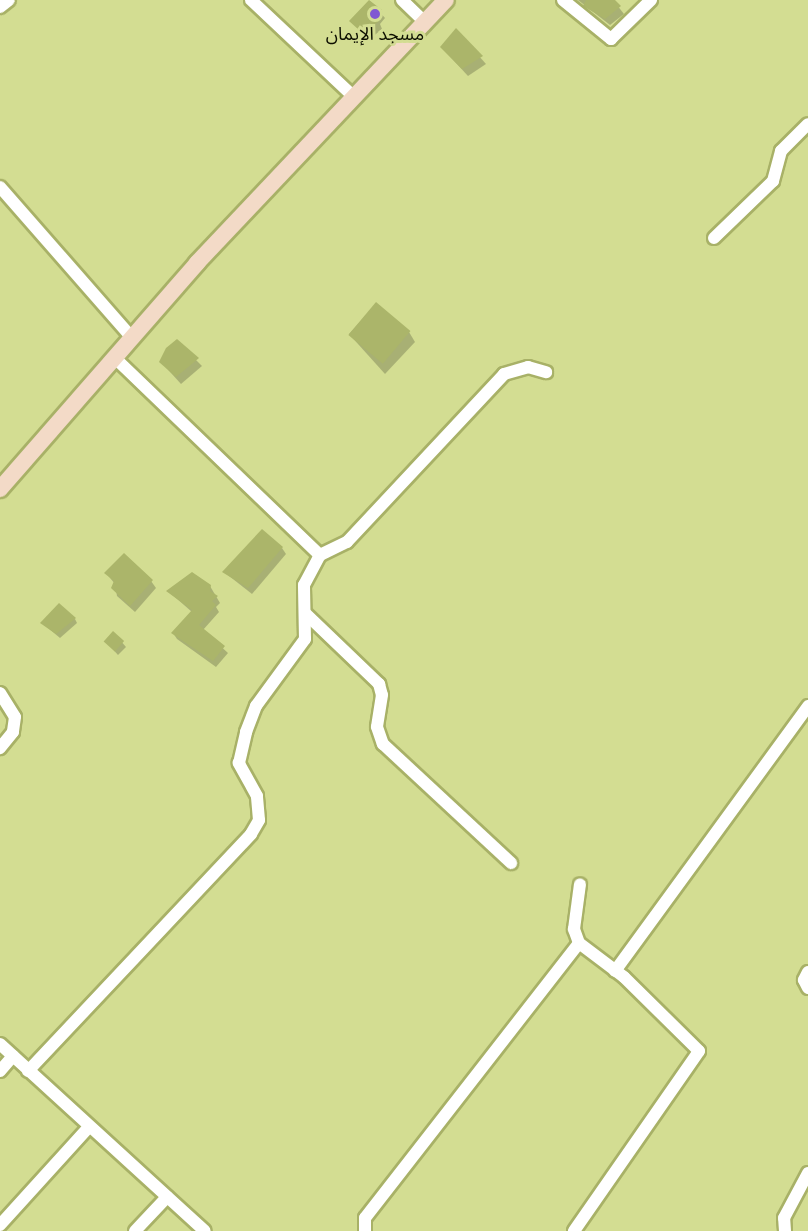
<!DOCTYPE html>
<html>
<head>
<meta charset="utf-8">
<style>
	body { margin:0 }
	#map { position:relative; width:808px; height:1231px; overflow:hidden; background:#d3dd92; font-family:Raleway,"Noto Sans Arabic",sans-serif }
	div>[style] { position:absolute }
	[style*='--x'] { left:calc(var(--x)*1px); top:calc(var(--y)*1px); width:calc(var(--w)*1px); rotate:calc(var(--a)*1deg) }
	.shadow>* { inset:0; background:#0003 }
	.building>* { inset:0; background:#abb56a; transform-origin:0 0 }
	.roads { filter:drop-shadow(2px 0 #a8b167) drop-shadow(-2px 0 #a8b167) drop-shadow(0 2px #a8b167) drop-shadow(0 -2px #a8b167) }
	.street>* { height:12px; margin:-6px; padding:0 6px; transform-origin:6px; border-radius:6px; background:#fff }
	.secondary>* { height:16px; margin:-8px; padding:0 8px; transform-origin:8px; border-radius:8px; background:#f3dac7 }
	.dots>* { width:16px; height:16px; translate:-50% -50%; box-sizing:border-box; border:3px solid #d3dd92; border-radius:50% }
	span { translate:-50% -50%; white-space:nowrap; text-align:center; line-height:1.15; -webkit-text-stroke:6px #d3dd92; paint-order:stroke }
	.poi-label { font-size:18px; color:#0d0f00 }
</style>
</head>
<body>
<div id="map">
	<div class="shadow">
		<i style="clip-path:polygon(578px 0,613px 0,624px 14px,610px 25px)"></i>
		<i style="clip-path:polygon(370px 1px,385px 18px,380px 24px,382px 29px,370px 39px,351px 21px)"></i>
		<i style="clip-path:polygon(456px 30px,486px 64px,468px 76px,441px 47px)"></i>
		<i style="clip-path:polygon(376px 304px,409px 332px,415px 342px,385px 374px,349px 334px)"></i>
		<i style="clip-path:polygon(177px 341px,202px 366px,181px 384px,161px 362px)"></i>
		<i style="clip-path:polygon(282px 548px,286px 554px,252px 594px,224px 572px)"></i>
		<i style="clip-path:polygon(106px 573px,151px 581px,156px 588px,135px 612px,117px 596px,115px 584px)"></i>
		<i style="clip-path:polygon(210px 586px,220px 603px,216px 607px,219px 612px,203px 630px,228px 653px,216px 667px,177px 639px,173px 633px,192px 612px,168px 591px)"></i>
		<i style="clip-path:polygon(75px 619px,77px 623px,60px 638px,42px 623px)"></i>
		<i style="clip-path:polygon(114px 633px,126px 647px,118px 655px,107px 643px)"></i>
	</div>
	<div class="building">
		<i style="clip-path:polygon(369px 0,382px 10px,375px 18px,379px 21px,365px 32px,359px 30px,349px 21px)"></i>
		<i style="clip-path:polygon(586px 0,615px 0,621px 6px,605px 19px,583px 6px)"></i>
		<i style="clip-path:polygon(456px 28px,483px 56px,462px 69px,440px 47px)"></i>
		<i style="left:376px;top:302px;width:45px;height:43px;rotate:40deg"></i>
		<i style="clip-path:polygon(177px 339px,199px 358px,176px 377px,159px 362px,166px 348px)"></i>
		<i style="clip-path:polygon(262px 529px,283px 547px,248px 588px,222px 572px)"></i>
		<i style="clip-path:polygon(124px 553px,153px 580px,130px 606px,111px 588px,114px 581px,104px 573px)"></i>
		<i style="clip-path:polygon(192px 572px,211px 585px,210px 591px,218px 596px,212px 601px,216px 605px,199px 625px,225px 646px,213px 661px,171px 633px,192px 610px,166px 591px)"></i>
		<i style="clip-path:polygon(59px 603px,76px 618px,56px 634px,40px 623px)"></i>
		<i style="left:113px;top:631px;width:15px;height:14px;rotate:42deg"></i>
	</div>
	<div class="roads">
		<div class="street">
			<i style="--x:251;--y:0;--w:141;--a:43.3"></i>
			<i style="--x:402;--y:0;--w:32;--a:44"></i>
			<i style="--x:563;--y:0;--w:62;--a:39.1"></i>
			<i style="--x:611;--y:39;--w:56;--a:-44.3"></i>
			<i style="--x:0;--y:7;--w:11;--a:-38"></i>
			<i style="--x:0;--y:187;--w:201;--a:48.8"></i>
			<i style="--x:714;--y:238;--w:82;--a:-44"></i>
			<i style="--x:773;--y:181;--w:31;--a:-75"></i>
			<i style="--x:781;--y:151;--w:38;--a:-45"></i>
			<i style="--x:115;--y:358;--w:284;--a:43.9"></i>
			<i style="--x:320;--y:555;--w:30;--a:-26"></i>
			<i style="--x:347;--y:542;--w:230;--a:-46.9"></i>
			<i style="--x:504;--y:374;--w:25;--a:-16"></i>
			<i style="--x:528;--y:367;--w:19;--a:16"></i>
			<i style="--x:305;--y:613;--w:103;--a:43.8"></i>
			<i style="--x:379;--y:684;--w:11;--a:75"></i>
			<i style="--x:382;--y:695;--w:32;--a:99"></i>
			<i style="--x:377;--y:727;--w:18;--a:71"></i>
			<i style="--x:383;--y:744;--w:175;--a:42.9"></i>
			<i style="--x:0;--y:693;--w:28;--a:58"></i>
			<i style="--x:15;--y:717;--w:15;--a:98"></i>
			<i style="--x:13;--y:732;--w:21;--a:129"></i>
			<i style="--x:615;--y:971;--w:328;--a:-53.9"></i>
			<i style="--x:808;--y:972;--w:9;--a:117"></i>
			<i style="--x:804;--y:980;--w:9;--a:63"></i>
			<i style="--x:0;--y:1044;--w:277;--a:42.4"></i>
			<i style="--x:0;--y:1071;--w:20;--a:-49"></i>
			<i style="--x:28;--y:1071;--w:325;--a:-46.7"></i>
			<i style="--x:251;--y:834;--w:16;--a:-60"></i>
			<i style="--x:259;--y:820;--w:24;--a:-95"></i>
			<i style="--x:257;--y:796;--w:38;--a:-119"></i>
			<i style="--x:239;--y:763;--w:32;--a:-77"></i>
			<i style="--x:246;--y:732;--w:28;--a:-69"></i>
			<i style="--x:256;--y:706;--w:83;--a:-53.8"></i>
			<i style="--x:305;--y:639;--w:54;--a:-91.1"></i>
			<i style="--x:304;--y:585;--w:34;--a:-62"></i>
			<i style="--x:0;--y:1225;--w:132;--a:-47.8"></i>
			<i style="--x:135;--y:1231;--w:47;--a:-46.7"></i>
			<i style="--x:365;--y:1231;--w:13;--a:-90"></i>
			<i style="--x:365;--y:1218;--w:348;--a:-52.1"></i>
			<i style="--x:574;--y:1231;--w:219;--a:-55.2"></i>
			<i style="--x:699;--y:1051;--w:105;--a:-135.4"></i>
			<i style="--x:624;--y:977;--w:56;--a:-142.9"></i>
			<i style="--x:579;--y:943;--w:15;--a:-110"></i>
			<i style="--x:574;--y:929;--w:45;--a:-82.4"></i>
			<i style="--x:785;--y:1231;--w:13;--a:-94"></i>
			<i style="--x:784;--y:1218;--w:51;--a:-61.9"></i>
		</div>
		<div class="secondary">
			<i style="--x:0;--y:489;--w:300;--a:-48.9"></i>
			<i style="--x:197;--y:263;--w:362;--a:-46.6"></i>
		</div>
	</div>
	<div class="dots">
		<i style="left:375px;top:14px;background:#8058d2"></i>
	</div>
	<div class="poi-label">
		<span style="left:375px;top:34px">مسجد الإيمان</span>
	</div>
</div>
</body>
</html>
